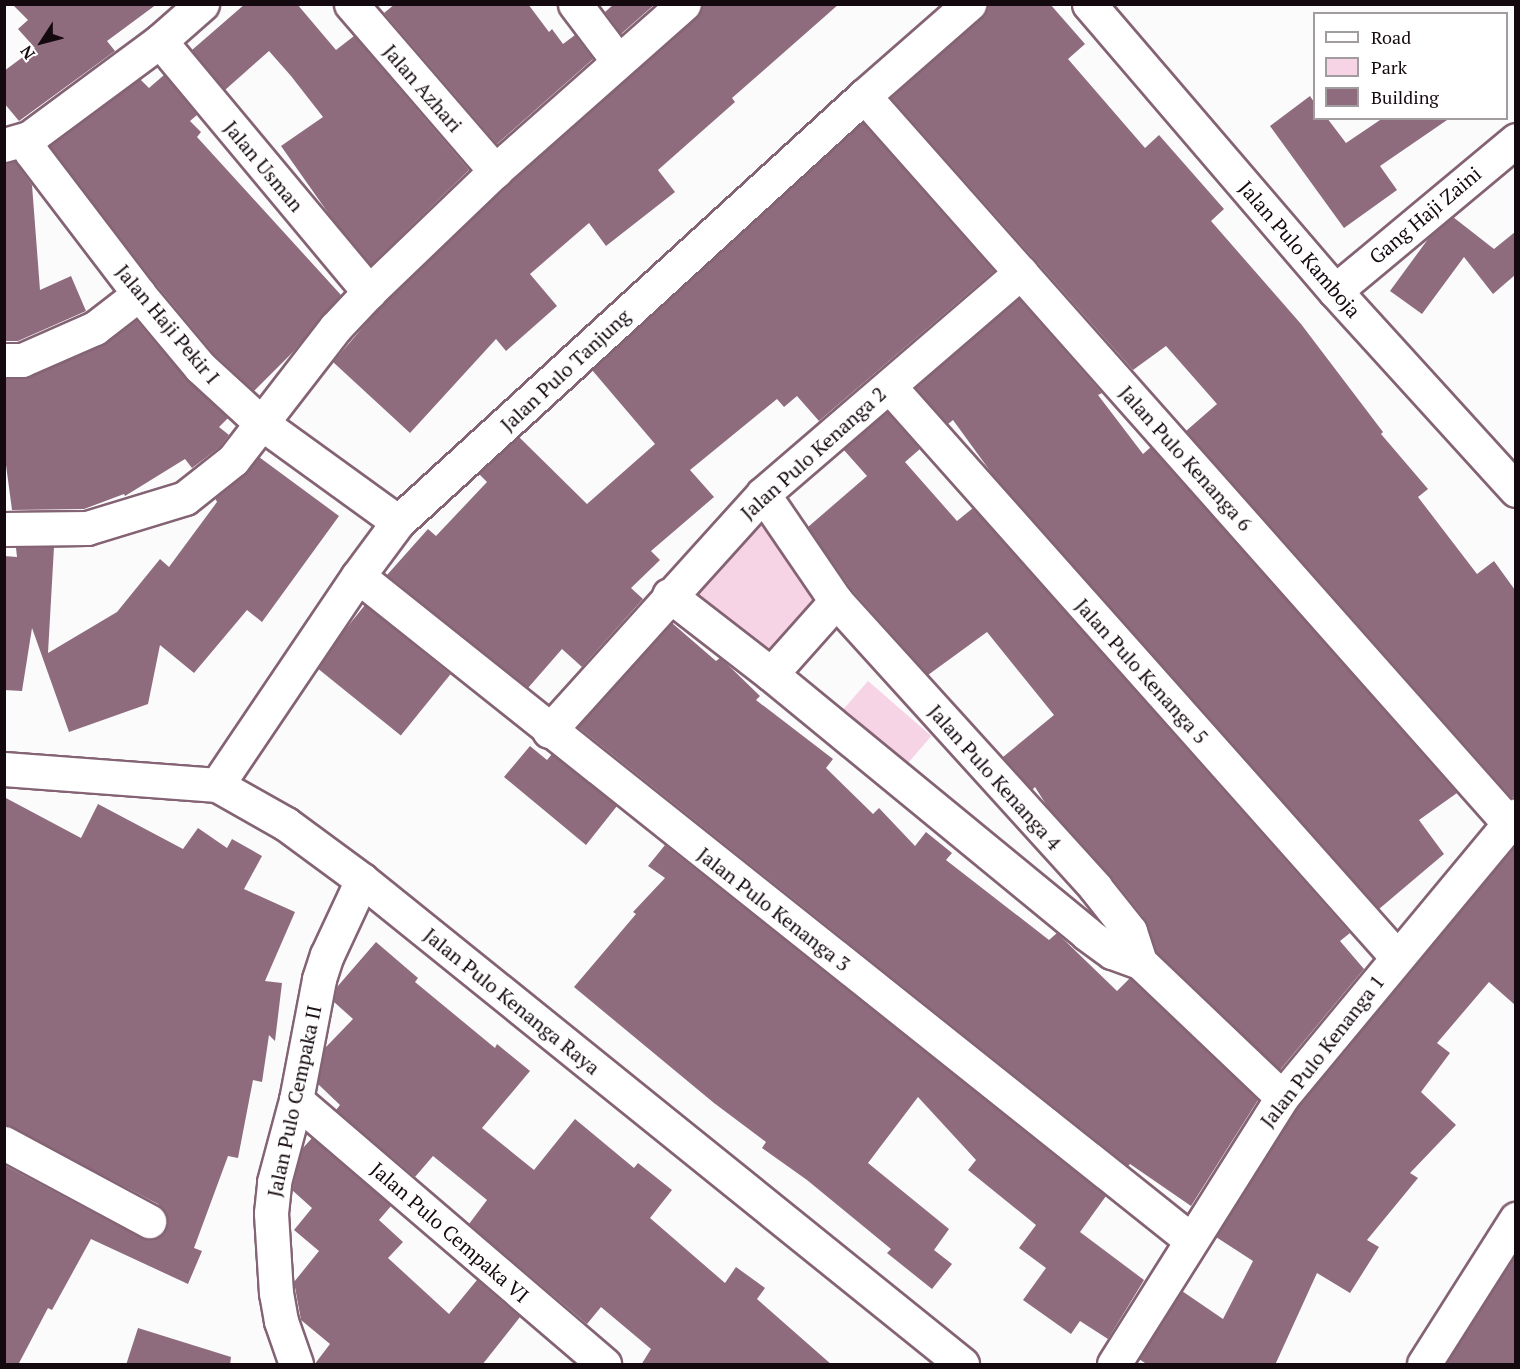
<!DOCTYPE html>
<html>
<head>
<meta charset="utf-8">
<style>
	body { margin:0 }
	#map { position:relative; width:1520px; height:1369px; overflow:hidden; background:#fbfbfb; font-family:"PT Serif",serif }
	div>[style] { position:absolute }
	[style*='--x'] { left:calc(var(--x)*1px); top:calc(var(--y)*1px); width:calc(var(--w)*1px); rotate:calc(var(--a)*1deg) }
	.green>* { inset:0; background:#f6d3e5; transform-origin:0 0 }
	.building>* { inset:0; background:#8e6c7e; transform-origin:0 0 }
	.roads { filter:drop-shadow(2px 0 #846374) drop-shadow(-2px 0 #846374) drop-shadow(0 2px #846374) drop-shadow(0 -2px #846374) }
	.minor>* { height:33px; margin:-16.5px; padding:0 16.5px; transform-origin:16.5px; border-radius:16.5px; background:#fff }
	.tertiary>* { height:33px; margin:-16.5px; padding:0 16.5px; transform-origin:16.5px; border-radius:16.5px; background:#fff }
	span { translate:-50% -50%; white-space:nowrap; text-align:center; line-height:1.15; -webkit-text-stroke:4.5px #fff; paint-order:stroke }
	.street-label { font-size:20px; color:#150910 }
	.frame { position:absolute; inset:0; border:6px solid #150910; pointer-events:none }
	.legend { position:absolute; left:1313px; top:12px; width:195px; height:108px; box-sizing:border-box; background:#fff; border:2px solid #a19d9f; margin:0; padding:8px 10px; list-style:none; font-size:18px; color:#150910 }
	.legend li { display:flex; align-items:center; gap:12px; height:30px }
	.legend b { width:30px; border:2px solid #a19d9f }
	.north { position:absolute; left:12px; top:12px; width:60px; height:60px; -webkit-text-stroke:4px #fff; paint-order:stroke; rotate:234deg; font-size:16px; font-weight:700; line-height:24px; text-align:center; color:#150910 }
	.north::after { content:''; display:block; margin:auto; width:21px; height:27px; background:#150910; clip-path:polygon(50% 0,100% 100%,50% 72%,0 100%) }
</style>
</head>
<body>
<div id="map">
	<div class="green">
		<i style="clip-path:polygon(762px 506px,825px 601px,773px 661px,681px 586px)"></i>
		<i style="left:868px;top:681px;width:84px;height:50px;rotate:41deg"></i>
	</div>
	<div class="building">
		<i style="clip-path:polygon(12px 4px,157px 4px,107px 41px,115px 51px,19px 121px,4px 103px,4px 71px,35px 48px,18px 29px,28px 20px)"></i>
		<i style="clip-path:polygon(245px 4px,297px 4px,336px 50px,354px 36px,469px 170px,371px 265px,331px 217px,281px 146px,323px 117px,291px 76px,269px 51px,225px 90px,192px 50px)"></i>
		<i style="clip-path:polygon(395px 4px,528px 4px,549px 32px,552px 29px,563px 44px,575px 35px,593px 59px,497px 144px,384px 13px)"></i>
		<i style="clip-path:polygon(614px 4px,655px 4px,621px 34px,605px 12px)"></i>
		<i style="clip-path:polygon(702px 4px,839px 4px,732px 98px,735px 102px,658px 170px,675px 192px,606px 246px,589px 223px,530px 274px,557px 306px,506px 351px,496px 339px,410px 433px,333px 362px,382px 305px,508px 185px,696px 18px)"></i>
		<i style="clip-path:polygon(987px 4px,1050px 4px,1085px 44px,1068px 59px,1145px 148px,1159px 135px,1224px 209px,1211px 221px,1301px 324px,1383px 432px,1381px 434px,1428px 489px,1418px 497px,1477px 574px,1494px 561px,1515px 590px,1515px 797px,1511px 797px,1186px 431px,1217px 404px,1166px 346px,1133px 370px,891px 98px,981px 18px)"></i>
		<i style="clip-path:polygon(164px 75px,197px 115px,190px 121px,201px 132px,197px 137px,341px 295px,293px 352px,254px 391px,214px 354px,154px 282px,50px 146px,140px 79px,149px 88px)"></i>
		<i style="clip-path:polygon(1310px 96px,1314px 102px,1314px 118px,1327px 118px,1346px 143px,1383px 118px,1450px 118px,1380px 166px,1397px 190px,1344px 228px,1270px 126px)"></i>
		<i style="clip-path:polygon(863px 123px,994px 271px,819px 421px,797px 396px,784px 407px,777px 399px,690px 470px,714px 497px,651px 551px,660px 560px,631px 588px,643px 599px,582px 667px,562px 649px,528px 688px,387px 575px,428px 529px,436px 536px,487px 482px,479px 474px,519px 437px,587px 504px,655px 444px,592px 370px)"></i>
		<i style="clip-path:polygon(15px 161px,32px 185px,40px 290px,71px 276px,86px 311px,18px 341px,4px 341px,4px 163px)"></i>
		<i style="clip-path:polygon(1453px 217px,1494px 249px,1515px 232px,1515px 275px,1493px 294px,1464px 257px,1422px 314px,1390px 291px,1431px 235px)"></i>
		<i style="clip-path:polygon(1019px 299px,1102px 393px,1098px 395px,1143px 454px,1151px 447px,1457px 793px,1419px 820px,1444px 854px,1379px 909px,993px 475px,953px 420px,948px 424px,915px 388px)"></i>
		<i style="clip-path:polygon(136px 320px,186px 379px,228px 418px,219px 427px,229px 435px,220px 447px,192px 468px,185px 459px,125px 496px,124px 494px,84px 509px,12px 510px,4px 450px,4px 379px,30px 377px,103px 345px)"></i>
		<i style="clip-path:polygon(887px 412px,920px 449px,905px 462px,957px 521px,973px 508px,1350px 933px,1340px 941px,1364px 969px,1280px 1070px,1156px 952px,1145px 919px,1109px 874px,1047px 806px,1035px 787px,1032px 790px,1003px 757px,1054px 715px,987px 632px,928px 675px,851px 589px,808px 527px,867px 476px,843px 449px)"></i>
		<i style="clip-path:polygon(259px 457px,339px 516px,262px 622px,247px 610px,194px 673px,160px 645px,148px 704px,69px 732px,32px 628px,22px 691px,4px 690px,4px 556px,17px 557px,16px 548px,54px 547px,48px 653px,117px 612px,160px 559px,169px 567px,217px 502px,215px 498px,245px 475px)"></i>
		<i style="left:365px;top:605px;width:110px;height:79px;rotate:39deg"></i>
		<i style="clip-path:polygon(672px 623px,716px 661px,720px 658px,728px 665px,760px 696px,756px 700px,833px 759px,826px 768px,873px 814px,879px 808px,915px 846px,926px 832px,952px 853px,946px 860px,1049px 940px,1057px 933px,1117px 991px,1130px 978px,1258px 1100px,1191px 1206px,1130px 1164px,1128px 1166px,578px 727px)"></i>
		<i style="clip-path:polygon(530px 746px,547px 760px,552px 754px,617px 806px,586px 845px,504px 777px)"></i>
		<i style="clip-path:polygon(4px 797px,81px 838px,98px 804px,183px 849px,198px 828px,227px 848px,232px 839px,262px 856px,244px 889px,295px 912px,265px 981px,282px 983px,275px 1041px,269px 1035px,262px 1082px,253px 1080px,238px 1158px,228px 1156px,194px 1248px,202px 1251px,188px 1284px,91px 1239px,52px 1310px,48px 1308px,18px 1365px,4px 1365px,4px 1165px,141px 1238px,150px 1240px,158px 1237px,165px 1230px,168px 1221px,165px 1212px,158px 1204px,4px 1124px)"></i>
		<i style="clip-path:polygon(665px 845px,1106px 1196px,1080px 1232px,1144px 1280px,1108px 1339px,1080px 1321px,1071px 1334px,1023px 1300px,1046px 1268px,1019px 1248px,1036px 1225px,968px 1170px,976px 1160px,918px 1097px,868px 1163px,949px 1229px,934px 1250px,952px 1264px,932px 1289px,887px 1253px,891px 1249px,807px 1180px,762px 1148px,766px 1142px,714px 1103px,574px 987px,636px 914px,633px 912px,665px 878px,648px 866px)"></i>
		<i style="clip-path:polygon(1515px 845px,1515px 1005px,1489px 982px,1437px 1043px,1450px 1053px,1421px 1092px,1456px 1125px,1410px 1173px,1418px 1178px,1367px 1240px,1379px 1247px,1350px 1293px,1317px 1273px,1275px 1365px,1148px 1365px,1139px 1359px,1182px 1291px,1223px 1319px,1253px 1261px,1216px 1237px,1297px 1108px)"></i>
		<i style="clip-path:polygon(376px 942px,418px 978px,415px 982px,495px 1048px,497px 1044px,530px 1071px,482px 1128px,534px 1170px,575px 1119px,634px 1168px,638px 1163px,672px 1190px,650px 1218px,725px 1283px,736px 1267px,765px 1288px,757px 1299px,832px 1365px,641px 1365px,651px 1349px,601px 1307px,587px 1324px,469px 1224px,487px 1200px,433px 1156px,415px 1177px,336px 1110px,340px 1105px,318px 1084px,325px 1048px,353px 1019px,334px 1002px,337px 987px)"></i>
		<i style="clip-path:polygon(312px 1138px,391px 1206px,379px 1220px,403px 1242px,388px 1258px,449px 1314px,477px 1280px,520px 1317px,482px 1365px,314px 1365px,330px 1344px,301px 1320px,294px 1282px,319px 1251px,294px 1230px,312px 1208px,292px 1190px,302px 1149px)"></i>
		<i style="clip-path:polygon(1515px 1255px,1515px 1365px,1446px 1365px)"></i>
		<i style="clip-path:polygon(138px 1328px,231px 1357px,230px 1365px,126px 1365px)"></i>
	</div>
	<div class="roads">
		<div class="minor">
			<i style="--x:351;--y:4;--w:221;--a:49.2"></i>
			<i style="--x:575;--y:4;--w:71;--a:53"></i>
			<i style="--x:160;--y:41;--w:327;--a:50.2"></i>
			<i style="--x:864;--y:96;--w:970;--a:48.43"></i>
			<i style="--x:29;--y:138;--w:14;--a:82"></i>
			<i style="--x:31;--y:152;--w:178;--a:52.7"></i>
			<i style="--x:139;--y:294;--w:95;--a:50.1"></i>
			<i style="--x:200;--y:367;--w:81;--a:42.5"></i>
			<i style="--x:260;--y:422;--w:170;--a:35.9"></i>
			<i style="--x:4;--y:145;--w:26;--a:-16"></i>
			<i style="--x:29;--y:138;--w:163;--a:-36.5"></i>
			<i style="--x:160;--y:41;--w:56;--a:-41.4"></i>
			<i style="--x:1335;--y:291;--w:236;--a:-39.8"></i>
			<i style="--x:4;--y:360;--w:18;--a:0"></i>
			<i style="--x:22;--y:360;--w:80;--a:-23.7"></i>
			<i style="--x:95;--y:328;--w:56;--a:-37.7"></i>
			<i style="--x:889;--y:386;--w:763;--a:48.35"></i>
			<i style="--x:763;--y:494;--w:130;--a:55.7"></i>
			<i style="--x:836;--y:601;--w:386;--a:47.8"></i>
			<i style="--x:1095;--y:887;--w:56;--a:51.5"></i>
			<i style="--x:1130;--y:931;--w:33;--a:72"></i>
			<i style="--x:4;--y:529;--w:83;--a:-0.7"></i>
			<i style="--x:87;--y:528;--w:102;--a:-17"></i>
			<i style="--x:185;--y:498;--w:61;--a:-38.4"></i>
			<i style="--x:233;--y:460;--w:167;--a:-52.3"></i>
			<i style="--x:335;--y:328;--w:50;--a:-46.6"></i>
			<i style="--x:369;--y:292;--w:175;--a:-43.8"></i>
			<i style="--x:495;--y:171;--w:252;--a:-41.5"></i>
			<i style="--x:358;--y:576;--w:1065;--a:38.56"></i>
			<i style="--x:669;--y:595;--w:129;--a:37.8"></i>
			<i style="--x:771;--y:674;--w:409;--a:39.4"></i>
			<i style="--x:1087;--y:934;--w:31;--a:36"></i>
			<i style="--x:1112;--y:952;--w:30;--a:20"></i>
			<i style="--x:1140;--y:962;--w:196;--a:43.6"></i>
			<i style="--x:771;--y:674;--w:98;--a:-48.3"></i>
			<i style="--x:549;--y:731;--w:319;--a:-47.9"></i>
			<i style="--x:763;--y:494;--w:340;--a:-40.7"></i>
			<i style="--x:4;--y:769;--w:214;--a:4.3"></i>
			<i style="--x:217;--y:785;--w:79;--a:29.5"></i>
			<i style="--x:286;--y:824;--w:94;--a:36.4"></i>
			<i style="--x:362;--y:880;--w:771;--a:38.89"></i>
			<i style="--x:217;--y:785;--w:252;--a:-56"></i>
			<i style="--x:358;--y:576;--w:67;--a:-53.5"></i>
			<i style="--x:398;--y:522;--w:631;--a:-42.43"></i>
			<i style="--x:864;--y:96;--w:140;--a:-41.2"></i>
			<i style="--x:296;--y:1100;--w:406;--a:40.6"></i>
			<i style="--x:4;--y:1143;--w:165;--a:28.3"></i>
			<i style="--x:296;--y:1364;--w:46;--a:-109.2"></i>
			<i style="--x:281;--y:1321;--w:28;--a:-100"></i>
			<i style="--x:276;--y:1293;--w:80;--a:-93.6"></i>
			<i style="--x:271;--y:1213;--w:31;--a:-84"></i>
			<i style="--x:274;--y:1182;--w:85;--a:-75"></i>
			<i style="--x:296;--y:1100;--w:123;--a:-79.2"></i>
			<i style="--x:319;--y:979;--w:25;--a:-72"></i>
			<i style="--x:327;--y:955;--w:83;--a:-65"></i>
			<i style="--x:1114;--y:1364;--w:315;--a:-57.8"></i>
			<i style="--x:1282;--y:1097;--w:366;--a:-50.3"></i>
		</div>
		<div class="tertiary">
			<i style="--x:1089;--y:4;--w:378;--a:49.4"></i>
			<i style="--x:1335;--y:291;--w:269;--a:47.7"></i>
			<i style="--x:1424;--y:1364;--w:172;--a:-57.6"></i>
		</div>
	</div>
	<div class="street-label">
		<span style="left:423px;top:88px;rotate:49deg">Jalan Azhari</span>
		<span style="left:264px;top:166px;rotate:50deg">Jalan Usman</span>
		<span style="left:1425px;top:215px;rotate:-40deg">Gang Haji Zaini</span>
		<span style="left:1300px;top:249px;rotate:49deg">Jalan Pulo Kamboja</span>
		<span style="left:168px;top:324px;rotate:50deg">Jalan Haji Pekir I</span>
		<span style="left:565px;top:370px;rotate:-43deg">Jalan Pulo Tanjung</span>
		<span style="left:813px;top:453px;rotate:-42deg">Jalan Pulo Kenanga 2</span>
		<span style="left:1186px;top:458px;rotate:48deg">Jalan Pulo Kenanga 6</span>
		<span style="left:1142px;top:671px;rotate:48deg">Jalan Pulo Kenanga 5</span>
		<span style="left:995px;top:777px;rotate:48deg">Jalan Pulo Kenanga 4</span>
		<span style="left:774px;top:909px;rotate:38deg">Jalan Pulo Kenanga 3</span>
		<span style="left:512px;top:1001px;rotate:39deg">Jalan Pulo Kenanga Raya</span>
		<span style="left:1322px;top:1051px;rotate:-52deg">Jalan Pulo Kenanga 1</span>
		<span style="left:294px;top:1101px;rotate:-78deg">Jalan Pulo Cempaka II</span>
		<span style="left:450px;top:1232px;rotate:41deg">Jalan Pulo Cempaka VI</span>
	</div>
	<div class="frame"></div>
	<ul class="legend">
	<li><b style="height:8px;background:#fff"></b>Road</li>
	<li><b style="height:16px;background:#f6d3e5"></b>Park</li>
	<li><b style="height:16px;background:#8e6c7e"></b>Building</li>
	</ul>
	<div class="north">N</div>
</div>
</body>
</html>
